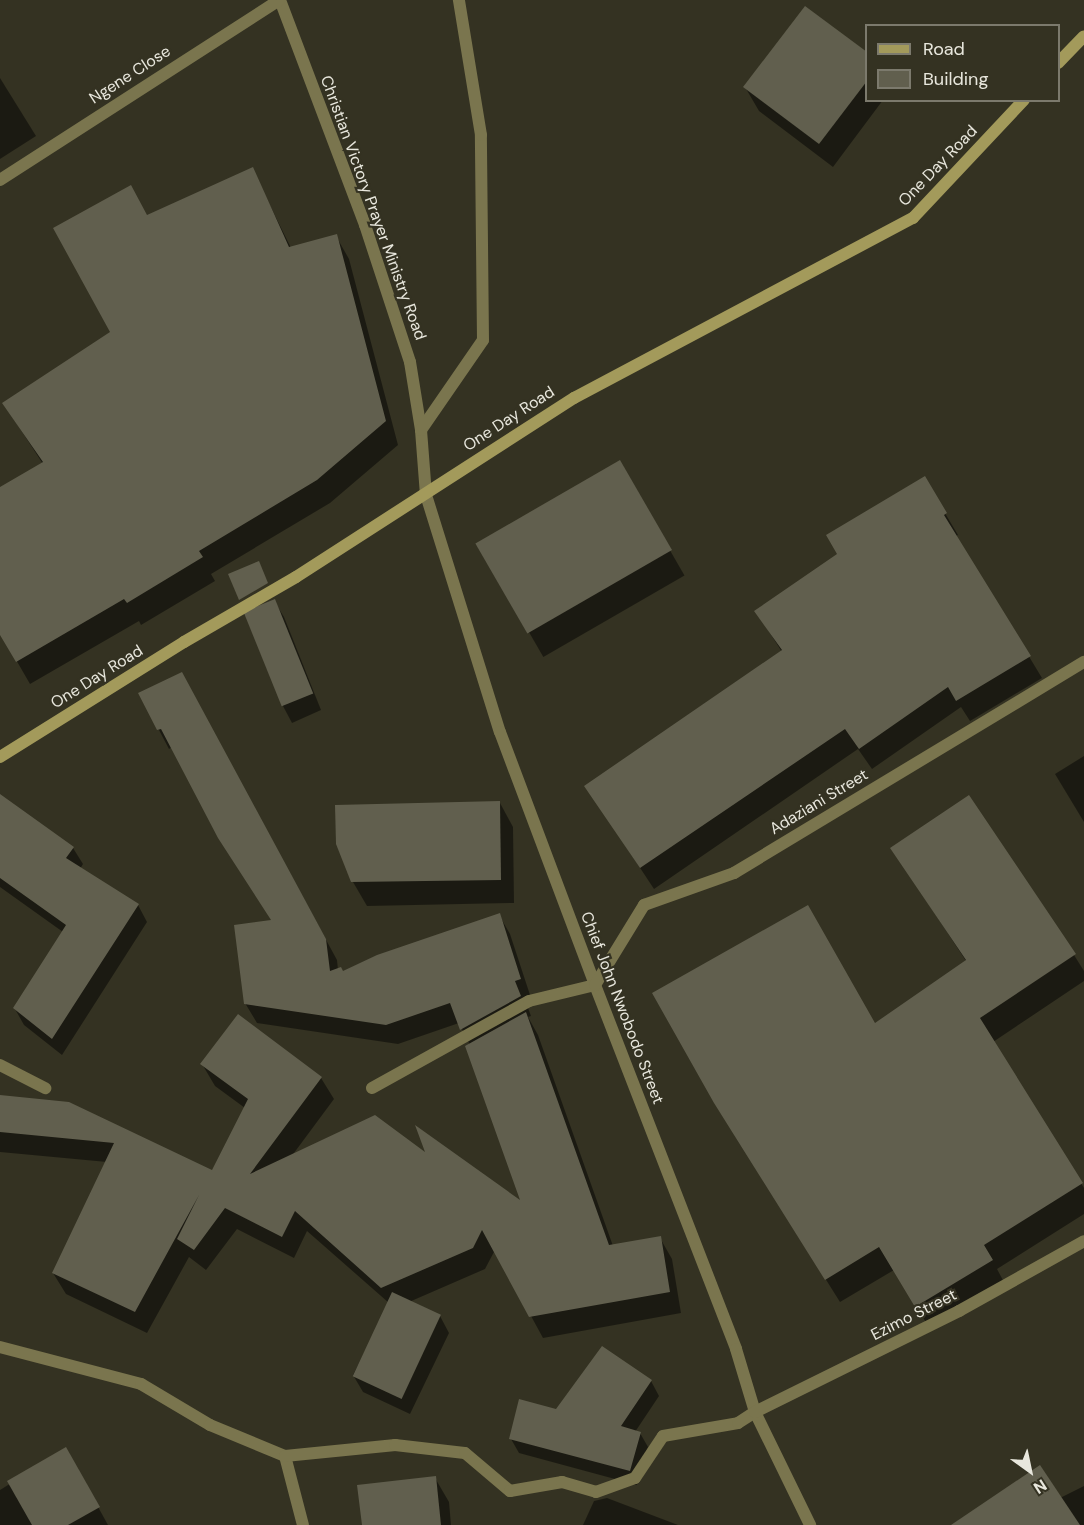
<!DOCTYPE html>
<html>
<head>
<meta charset="utf-8">
<style>
	body { margin:0 }
	#map { position:relative; width:1084px; height:1525px; overflow:hidden; background:#343222; font-family:"DM Sans",sans-serif }
	div>[style] { position:absolute }
	[style*='--x'] { left:calc(var(--x)*1px); top:calc(var(--y)*1px); width:calc(var(--w)*1px); rotate:calc(var(--a)*1deg) }
	.shadow>* { inset:0; background:#0007; transform-origin:0 0 }
	.building>* { inset:0; background:#615f4e; transform-origin:0 0 }
	.minor>* { height:12px; margin:-6px; padding:0 6px; transform-origin:6px; border-radius:6px; background:#7a754e }
	.secondary>* { height:12px; margin:-6px; padding:0 6px; transform-origin:6px; border-radius:6px; background:#a39a5b }
	span { translate:-50% -50%; white-space:nowrap; text-align:center; line-height:1.15; -webkit-text-stroke:4.5px #343222; paint-order:stroke }
	.street-label { font-size:16px; color:#e8e7dd }
	.legend { position:absolute; left:865px; top:24px; width:195px; height:78px; box-sizing:border-box; background:#343222; border:2px solid #7c7a6d; margin:0; padding:8px 10px; list-style:none; font-size:18px; color:#e8e7dd }
	.legend li { display:flex; align-items:center; gap:12px; height:30px }
	.legend b { width:30px; border:2px solid #7c7a6d }
	.north { position:absolute; left:1000px; top:1441px; width:60px; height:60px; -webkit-text-stroke:4px #343222; paint-order:stroke; rotate:147deg; font-size:16px; font-weight:700; line-height:24px; text-align:center; color:#e8e7dd }
	.north::after { content:''; display:block; margin:auto; width:21px; height:27px; background:#e8e7dd; clip-path:polygon(50% 0,100% 100%,50% 72%,0 100%) }
</style>
</head>
<body>
<div id="map">
	<div class="shadow">
		<i style="clip-path:polygon(866px 54px,866px 100px,883px 100px,833px 167px,759px 111px,745px 87px)"></i>
		<i style="clip-path:polygon(0 78px,36px 136px,0 159px)"></i>
		<i style="clip-path:polygon(252px 169px,291px 248px,336px 236px,349px 259px,398px 445px,330px 503px,211px 574px,215px 581px,141px 625px,139px 621px,30px 684px,0 632px,0 488px,43px 464px,4px 404px,112px 333px,147px 217px)"></i>
		<i style="left:619px;top:462px;width:131px;height:163px;rotate:60deg"></i>
		<i style="clip-path:polygon(924px 478px,958px 535px,956px 536px,1042px 678px,970px 721px,961px 707px,872px 769px,858px 749px,654px 889px,586px 786px,782px 652px,756px 611px,838px 555px)"></i>
		<i style="clip-path:polygon(274px 601px,284px 617px,321px 710px,292px 723px,283px 706px)"></i>
		<i style="clip-path:polygon(192px 693px,337px 960px,338px 970px,343px 973px,499px 915px,510px 934px,531px 998px,525px 1000px,531px 1016px,528px 1017px,538px 1035px,613px 1246px,660px 1238px,672px 1259px,681px 1313px,543px 1338px,495px 1250px,485px 1269px,409px 1302px,440px 1316px,449px 1333px,410px 1414px,363px 1392px,353px 1375px,389px 1303px,307px 1231px,294px 1258px,237px 1229px,206px 1270px,189px 1257px,147px 1333px,66px 1294px,53px 1273px,107px 1162px,0 1152px,0 1097px,213px 1172px,245px 1108px,215px 1086px,202px 1064px,321px 1078px,334px 1099px,291px 1157px,428px 1156px,523px 1204px,470px 1045px,459px 1023px,398px 1044px,257px 1023px,245px 1003px,272px 921px,172px 747px,169px 749px,140px 694px)"></i>
		<i style="clip-path:polygon(1084px 756px,1084px 822px,1055px 774px)"></i>
		<i style="clip-path:polygon(500px 803px,513px 827px,514px 903px,367px 906px,353px 882px)"></i>
		<i style="clip-path:polygon(0 816px,73px 848px,83px 864px,80px 869px,138px 905px,147px 922px,62px 1055px,24px 1025px,15px 1009px,63px 932px,0 887px)"></i>
		<i style="clip-path:polygon(892px 848px,1074px 955px,1084px 971px,1084px 981px,993px 1042px,1084px 1188px,1084px 1214px,997px 1269px,1005px 1284px,930px 1329px,894px 1270px,840px 1302px,730px 1127px,966px 961px)"></i>
		<i style="clip-path:polygon(602px 1348px,651px 1381px,659px 1396px,635px 1432px,640px 1433px,648px 1447px,637px 1485px,519px 1453px,511px 1439px,557px 1411px)"></i>
		<i style="clip-path:polygon(66px 1449px,108px 1525px,0 1525px,0 1490px)"></i>
		<i style="clip-path:polygon(435px 1478px,449px 1502px,451px 1525px,363px 1525px)"></i>
		<i style="clip-path:polygon(1084px 1486px,1084px 1525px,991px 1525px,1060px 1498px)"></i>
		<i style="clip-path:polygon(607px 1498px,678px 1525px,583px 1525px,594px 1501px)"></i>
	</div>
	<div class="building">
		<i style="clip-path:polygon(805px 6px,867px 52px,867px 81px,819px 144px,743px 87px)"></i>
		<i style="clip-path:polygon(253px 167px,289px 247px,337px 234px,386px 421px,317px 480px,199px 551px,203px 557px,127px 603px,124px 599px,16px 662px,0 635px,0 487px,43px 462px,2px 403px,110px 332px,53px 228px,131px 185px,147px 215px)"></i>
		<i style="left:620px;top:460px;width:104px;height:167px;rotate:60deg"></i>
		<i style="clip-path:polygon(925px 476px,947px 513px,944px 515px,1031px 656px,956px 701px,948px 687px,859px 749px,845px 729px,640px 868px,584px 786px,782px 650px,754px 611px,837px 554px,826px 535px)"></i>
		<i style="clip-path:polygon(259px 561px,268px 583px,239px 600px,228px 574px)"></i>
		<i style="left:275px;top:599px;width:102px;height:34px;rotate:68deg"></i>
		<i style="clip-path:polygon(182px 672px,326px 939px,330px 971px,341px 967px,343px 971px,377px 955px,500px 913px,521px 979px,515px 981px,521px 996px,460px 1030px,450px 1003px,386px 1025px,244px 1004px,234px 925px,271px 920px,218px 838px,161px 729px,157px 730px,138px 693px)"></i>
		<i style="clip-path:polygon(0 794px,74px 847px,66px 858px,139px 904px,52px 1039px,13px 1008px,66px 925px,0 878px)"></i>
		<i style="clip-path:polygon(969px 795px,1076px 954px,980px 1018px,1083px 1183px,984px 1245px,993px 1260px,915px 1307px,879px 1247px,825px 1280px,714px 1103px,652px 993px,808px 905px,875px 1023px,966px 960px,890px 848px)"></i>
		<i style="clip-path:polygon(500px 801px,501px 880px,351px 882px,336px 844px,335px 805px)"></i>
		<i style="clip-path:polygon(526px 1012px,609px 1245px,661px 1236px,670px 1292px,529px 1317px,482px 1230px,473px 1248px,381px 1288px,295px 1211px,282px 1237px,225px 1208px,194px 1250px,177px 1239px,199px 1195px,135px 1312px,52px 1273px,114px 1143px,0 1132px,0 1095px,69px 1102px,212px 1170px,248px 1099px,200px 1064px,238px 1014px,322px 1077px,250px 1174px,375px 1115px,425px 1152px,415px 1125px,520px 1200px,465px 1046px)"></i>
		<i style="left:392px;top:1292px;width:54px;height:93px;rotate:25deg"></i>
		<i style="clip-path:polygon(602px 1346px,652px 1380px,621px 1426px,641px 1432px,630px 1471px,509px 1439px,519px 1399px,556px 1409px)"></i>
		<i style="clip-path:polygon(66px 1447px,100px 1507px,68px 1525px,32px 1525px,7px 1481px)"></i>
		<i style="clip-path:polygon(1040px 1465px,1080px 1525px,951px 1525px)"></i>
		<i style="clip-path:polygon(436px 1476px,441px 1525px,362px 1525px,357px 1485px)"></i>
	</div>
	<div class="minor">
		<i style="--x:280;--y:0;--w:241;--a:69.3"></i>
		<i style="--x:365;--y:225;--w:144;--a:71.8"></i>
		<i style="--x:410;--y:362;--w:69;--a:80.8"></i>
		<i style="--x:421;--y:430;--w:65;--a:85.6"></i>
		<i style="--x:426;--y:495;--w:248;--a:72.7"></i>
		<i style="--x:500;--y:732;--w:270;--a:69.4"></i>
		<i style="--x:595;--y:985;--w:390;--a:68.8"></i>
		<i style="--x:736;--y:1349;--w:66;--a:73.2"></i>
		<i style="--x:755;--y:1412;--w:126;--a:64"></i>
		<i style="--x:0;--y:180;--w:332;--a:-32.8"></i>
		<i style="--x:421;--y:430;--w:109;--a:-55.4"></i>
		<i style="--x:483;--y:340;--w:205;--a:-90.6"></i>
		<i style="--x:481;--y:135;--w:137;--a:-99.3"></i>
		<i style="--x:0;--y:1065;--w:51;--a:27.1"></i>
		<i style="--x:372;--y:1088;--w:179;--a:-29"></i>
		<i style="--x:529;--y:1001;--w:68;--a:-13.6"></i>
		<i style="--x:595;--y:985;--w:94;--a:-58.5"></i>
		<i style="--x:644;--y:905;--w:96;--a:-19.6"></i>
		<i style="--x:734;--y:873;--w:409;--a:-31.1"></i>
		<i style="--x:0;--y:1347;--w:146;--a:14.7"></i>
		<i style="--x:141;--y:1384;--w:80;--a:30.7"></i>
		<i style="--x:210;--y:1425;--w:81;--a:22.5"></i>
		<i style="--x:285;--y:1456;--w:71;--a:75.4"></i>
		<i style="--x:285;--y:1456;--w:111;--a:-5.7"></i>
		<i style="--x:395;--y:1445;--w:70;--a:6.5"></i>
		<i style="--x:465;--y:1453;--w:59;--a:40.2"></i>
		<i style="--x:510;--y:1491;--w:53;--a:-9.8"></i>
		<i style="--x:562;--y:1482;--w:35;--a:16"></i>
		<i style="--x:596;--y:1492;--w:41;--a:-19.7"></i>
		<i style="--x:635;--y:1478;--w:50;--a:-56.3"></i>
		<i style="--x:663;--y:1436;--w:76;--a:-9.8"></i>
		<i style="--x:738;--y:1423;--w:20;--a:-33"></i>
		<i style="--x:755;--y:1412;--w:228;--a:-26.3"></i>
		<i style="--x:959;--y:1311;--w:143;--a:-29.2"></i>
	</div>
	<div class="secondary">
		<i style="--x:1058;--y:63;--w:37;--a:-46"></i>
		<i style="--x:0;--y:757;--w:217;--a:-32"></i>
		<i style="--x:184;--y:642;--w:129;--a:-30.1"></i>
		<i style="--x:296;--y:577;--w:331;--a:-32.8"></i>
		<i style="--x:574;--y:398;--w:384;--a:-28"></i>
		<i style="--x:913;--y:218;--w:162;--a:-46.8"></i>
	</div>
	<div class="street-label">
		<span style="left:130px;top:75px;rotate:-33deg">Ngene Close</span>
		<span style="left:938px;top:166px;rotate:-46deg">One Day Road</span>
		<span style="left:373px;top:208px;rotate:70deg">Christian Victory Prayer Ministry Road</span>
		<span style="left:509px;top:419px;rotate:-33deg">One Day Road</span>
		<span style="left:97px;top:677px;rotate:-32deg">One Day Road</span>
		<span style="left:819px;top:802px;rotate:-31deg">Adaziani Street</span>
		<span style="left:622px;top:1008px;rotate:69deg">Chief John Nwobodo Street</span>
		<span style="left:914px;top:1315px;rotate:-27deg">Ezimo Street</span>
	</div>
	<ul class="legend">
	<li><b style="height:8px;background:#a39a5b"></b>Road</li>
	<li><b style="height:16px;background:#615f4e"></b>Building</li>
	</ul>
	<div class="north">N</div>
</div>
</body>
</html>
